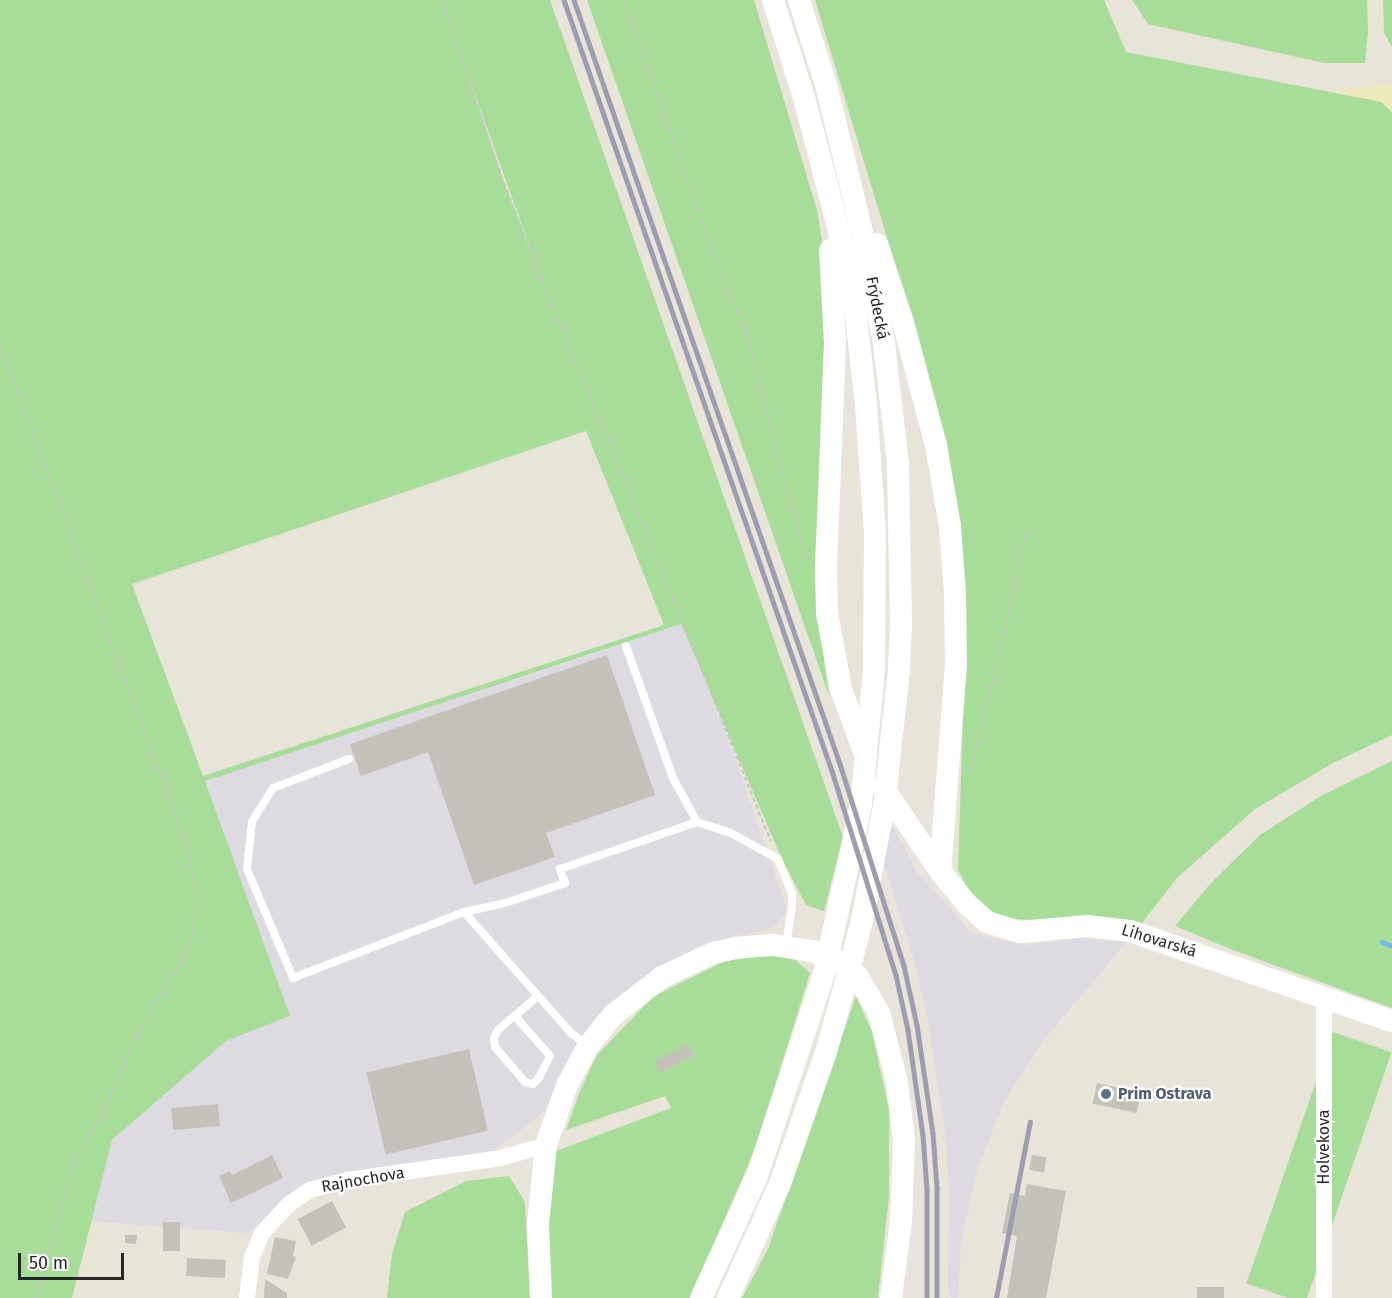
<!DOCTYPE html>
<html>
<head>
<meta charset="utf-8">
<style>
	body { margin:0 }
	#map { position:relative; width:1392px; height:1298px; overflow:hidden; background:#e9e4d9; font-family:"Fira Sans",sans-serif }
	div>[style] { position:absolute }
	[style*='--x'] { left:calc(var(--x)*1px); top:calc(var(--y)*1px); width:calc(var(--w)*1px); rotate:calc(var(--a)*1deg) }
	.industrial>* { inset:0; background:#dddae1 }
	.green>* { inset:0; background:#a8dc99; transform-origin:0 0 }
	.sand>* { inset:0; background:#edebbe }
	.stream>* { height:4.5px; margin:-2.25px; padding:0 2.25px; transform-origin:2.25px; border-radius:2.25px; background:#73b8e5 }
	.building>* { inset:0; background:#c4c1b9; transform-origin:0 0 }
	.path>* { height:2px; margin-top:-1px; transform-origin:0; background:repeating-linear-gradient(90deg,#c7c7c7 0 4.5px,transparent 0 7.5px) }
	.lane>* { height:8px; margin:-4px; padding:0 4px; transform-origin:4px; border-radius:4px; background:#fff }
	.street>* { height:16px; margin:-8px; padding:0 8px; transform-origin:8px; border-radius:8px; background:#fff }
	.secondary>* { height:22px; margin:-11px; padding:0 11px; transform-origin:11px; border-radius:11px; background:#fff }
	.rail>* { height:4.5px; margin:-2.25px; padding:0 2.25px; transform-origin:2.25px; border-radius:2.25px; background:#9d9db0 }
	.dots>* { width:16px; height:16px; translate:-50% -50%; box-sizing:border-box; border:3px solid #fff; border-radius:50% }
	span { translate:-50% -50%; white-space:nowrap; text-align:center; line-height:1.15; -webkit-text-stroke:4.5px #fff; paint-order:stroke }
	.street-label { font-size:16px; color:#272727 }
	.service-label { font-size:16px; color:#4e5e75; font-weight:700 }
	.left { translate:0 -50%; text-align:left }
	.scale { position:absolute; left:18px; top:1253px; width:106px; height:27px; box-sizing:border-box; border:3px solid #272727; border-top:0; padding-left:8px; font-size:18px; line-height:21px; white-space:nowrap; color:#272727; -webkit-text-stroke:4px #fff; paint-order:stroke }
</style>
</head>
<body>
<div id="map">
	<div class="industrial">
		<i style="clip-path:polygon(681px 624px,727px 736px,787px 909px,777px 924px,769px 929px,728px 938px,667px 962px,629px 988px,593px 1020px,541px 1115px,494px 1150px,329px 1185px,248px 1233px,90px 1221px,112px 1140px,226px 1041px,290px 1016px,204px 781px)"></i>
		<i style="clip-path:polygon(852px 761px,896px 832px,916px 871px,972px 933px,1026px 945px,1078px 938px,1126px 943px,1046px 1037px,1004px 1102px,977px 1170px,961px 1242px,958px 1298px,951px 1298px,948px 1289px,949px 1188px,945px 1132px,928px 1022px,915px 964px)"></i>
	</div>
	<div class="green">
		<i style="clip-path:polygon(evenodd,0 0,550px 0,843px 837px,824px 911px,806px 905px,781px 857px,681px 624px,205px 781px,290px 1016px,226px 1041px,112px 1140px,72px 1298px,0 1298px,0 0,468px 75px,534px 259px,504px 182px,468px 75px,0 0,586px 431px,664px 625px,203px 776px,132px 584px,586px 431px)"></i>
		<i style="clip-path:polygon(587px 0,754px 0,817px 210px,826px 266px,819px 592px,823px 652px,829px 696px)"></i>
		<i style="clip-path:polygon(815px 0,1104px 0,1126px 52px,1382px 102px,1392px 112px,1392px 735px,1333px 763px,1255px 809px,1177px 878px,1142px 923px,1003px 919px,973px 901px,958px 869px,965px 657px,959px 512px,905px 297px)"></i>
		<i style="clip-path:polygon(1132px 0,1367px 0,1368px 33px,1365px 63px,1324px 63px,1148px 24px)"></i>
		<i style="clip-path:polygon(1383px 0,1392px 0,1392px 47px,1384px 33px)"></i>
		<i style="clip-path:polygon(1392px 761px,1392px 1008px,1233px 950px,1175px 926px,1211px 883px,1260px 835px,1321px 796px)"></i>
		<i style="clip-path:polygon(787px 952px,810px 973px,756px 1147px,690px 1298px,551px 1298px,548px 1227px,556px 1151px,671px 1108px,665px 1096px,566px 1130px,581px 1089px,597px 1055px,654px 996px,742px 953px)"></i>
		<i style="clip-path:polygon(856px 996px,872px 1032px,889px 1110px,889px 1196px,878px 1298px,742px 1298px,768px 1249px)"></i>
		<i style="left:1333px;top:1032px;width:62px;height:266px;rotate:19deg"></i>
		<i style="clip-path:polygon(509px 1176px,525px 1202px,530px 1298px,387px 1298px,392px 1254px,405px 1212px,466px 1181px)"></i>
	</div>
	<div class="sand">
		<i style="clip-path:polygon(1392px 84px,1392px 112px,1382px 102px,1329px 91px)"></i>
	</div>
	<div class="stream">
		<i style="--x:1382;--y:942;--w:11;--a:22"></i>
	</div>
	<div class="building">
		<i style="clip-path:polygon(607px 655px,655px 795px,546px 833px,555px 857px,474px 885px,428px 752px,361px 776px,350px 744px)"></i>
		<i style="left:688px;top:1044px;width:13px;height:38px;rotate:63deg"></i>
		<i style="left:469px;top:1049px;width:84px;height:105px;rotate:77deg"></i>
		<i style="left:1097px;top:1083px;width:45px;height:21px;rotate:12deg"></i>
		<i style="left:218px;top:1104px;width:22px;height:47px;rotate:85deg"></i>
		<i style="clip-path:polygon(272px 1155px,283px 1178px,231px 1203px,219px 1176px,230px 1171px,232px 1175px)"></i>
		<i style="left:1032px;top:1155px;width:15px;height:15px;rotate:11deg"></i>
		<i style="clip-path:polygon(1027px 1184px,1066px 1191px,1046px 1298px,1007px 1298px,1017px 1236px,1002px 1233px,1010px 1193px,1025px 1196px)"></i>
		<i style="left:332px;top:1201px;width:30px;height:39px;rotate:62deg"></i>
		<i style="left:163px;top:1222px;width:17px;height:29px"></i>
		<i style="clip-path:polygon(125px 1235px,137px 1235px,136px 1244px,125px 1243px)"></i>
		<i style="clip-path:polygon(275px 1237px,296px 1241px,293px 1256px,296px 1257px,288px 1279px,267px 1274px)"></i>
		<i style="left:187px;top:1258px;width:39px;height:18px;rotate:3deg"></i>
		<i style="clip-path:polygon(265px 1279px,287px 1293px,287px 1298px,264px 1298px)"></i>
		<i style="left:1224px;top:1287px;width:11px;height:27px;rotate:90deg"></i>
	</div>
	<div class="path">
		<i style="--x:444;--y:0;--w:12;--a:85"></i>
		<i style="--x:445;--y:12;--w:180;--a:70.9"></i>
		<i style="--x:504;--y:182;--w:132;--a:69.1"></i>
		<i style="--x:551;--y:305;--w:142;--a:66.9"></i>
		<i style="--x:607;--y:436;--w:437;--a:68"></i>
		<i style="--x:624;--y:0;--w:268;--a:70.6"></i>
		<i style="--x:713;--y:253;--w:87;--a:67.6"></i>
		<i style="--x:746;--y:333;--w:239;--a:75.2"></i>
		<i style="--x:0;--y:345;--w:538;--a:69.54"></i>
		<i style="--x:188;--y:849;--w:47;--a:78.9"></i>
		<i style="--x:197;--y:895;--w:52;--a:97.7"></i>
		<i style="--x:190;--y:947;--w:52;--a:122.5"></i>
		<i style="--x:162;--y:991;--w:72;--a:118.4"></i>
		<i style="--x:128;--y:1054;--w:65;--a:112.6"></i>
		<i style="--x:103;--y:1114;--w:58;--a:120.1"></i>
		<i style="--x:74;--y:1164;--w:139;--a:105.8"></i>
		<i style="--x:967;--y:772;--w:11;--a:-56"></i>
		<i style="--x:973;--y:763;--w:237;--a:-76.8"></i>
	</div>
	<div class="lane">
		<i style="--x:626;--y:646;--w:140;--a:70.4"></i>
		<i style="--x:673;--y:778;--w:50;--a:61.4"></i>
		<i style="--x:349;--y:759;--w:81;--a:159.1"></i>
		<i style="--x:273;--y:788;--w:40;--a:122"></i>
		<i style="--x:252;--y:822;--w:47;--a:96.1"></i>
		<i style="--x:247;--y:869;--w:118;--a:67.1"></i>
		<i style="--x:293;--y:978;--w:183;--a:-21.1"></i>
		<i style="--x:464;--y:912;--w:42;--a:-12.4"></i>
		<i style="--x:505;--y:903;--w:63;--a:-18.4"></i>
		<i style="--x:565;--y:883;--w:15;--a:-110"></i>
		<i style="--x:560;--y:869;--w:145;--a:-18.9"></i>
		<i style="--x:697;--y:822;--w:36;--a:18"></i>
		<i style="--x:731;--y:833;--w:54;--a:29"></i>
		<i style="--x:778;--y:859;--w:37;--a:68"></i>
		<i style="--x:792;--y:893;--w:14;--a:90"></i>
		<i style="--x:792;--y:907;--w:38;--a:99"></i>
		<i style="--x:464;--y:912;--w:163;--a:48.5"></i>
		<i style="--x:572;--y:1034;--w:19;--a:35"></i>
		<i style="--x:515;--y:1016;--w:53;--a:48.8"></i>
		<i style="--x:550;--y:1056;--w:25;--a:117"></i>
		<i style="--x:539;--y:1078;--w:8;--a:135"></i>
		<i style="--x:533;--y:1084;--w:8;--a:-166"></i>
		<i style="--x:525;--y:1082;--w:46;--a:-130.6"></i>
		<i style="--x:495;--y:1047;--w:9;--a:-96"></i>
		<i style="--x:494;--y:1038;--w:9;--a:-63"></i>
		<i style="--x:498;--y:1030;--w:52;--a:-40.4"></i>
	</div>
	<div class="street">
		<i style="--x:1324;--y:997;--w:301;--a:90"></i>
		<i style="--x:247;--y:1298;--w:41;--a:-83"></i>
		<i style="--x:252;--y:1257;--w:26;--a:-67"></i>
		<i style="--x:262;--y:1233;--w:40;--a:-47"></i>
		<i style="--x:289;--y:1204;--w:25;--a:-34"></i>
		<i style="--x:310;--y:1190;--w:38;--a:-15"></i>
		<i style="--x:347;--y:1180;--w:156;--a:-8.1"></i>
		<i style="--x:501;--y:1158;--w:47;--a:-16.1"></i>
	</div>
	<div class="secondary">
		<i style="--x:877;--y:244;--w:82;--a:71.6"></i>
		<i style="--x:903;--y:322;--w:127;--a:75"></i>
		<i style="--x:936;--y:445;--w:82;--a:80.2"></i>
		<i style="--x:950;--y:526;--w:66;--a:85.7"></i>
		<i style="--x:955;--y:592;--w:73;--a:89.2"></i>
		<i style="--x:956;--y:665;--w:207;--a:94.4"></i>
		<i style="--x:830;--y:250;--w:93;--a:86.9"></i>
		<i style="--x:835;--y:343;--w:223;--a:92.3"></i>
		<i style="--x:826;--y:566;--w:47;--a:88.8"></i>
		<i style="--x:827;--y:613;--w:77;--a:79.6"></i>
		<i style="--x:841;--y:689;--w:72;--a:69.8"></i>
		<i style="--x:882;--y:786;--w:103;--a:55.7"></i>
		<i style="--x:940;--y:871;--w:41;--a:50.9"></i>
		<i style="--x:966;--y:903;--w:28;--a:42"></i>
		<i style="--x:987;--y:922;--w:34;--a:17"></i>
		<i style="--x:1020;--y:932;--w:67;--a:-5.1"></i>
		<i style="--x:1087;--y:926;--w:43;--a:6.6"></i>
		<i style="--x:1130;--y:931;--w:277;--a:19"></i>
		<i style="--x:541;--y:1298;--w:74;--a:-92.3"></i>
		<i style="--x:538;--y:1224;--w:79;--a:-84.2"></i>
		<i style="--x:546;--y:1145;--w:64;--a:-70.7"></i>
		<i style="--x:567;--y:1085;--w:44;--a:-61.7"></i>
		<i style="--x:588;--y:1046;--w:40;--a:-51"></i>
		<i style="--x:613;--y:1015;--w:62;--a:-37.8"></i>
		<i style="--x:662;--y:977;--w:56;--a:-25.2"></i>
		<i style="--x:713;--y:953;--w:24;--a:-12"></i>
		<i style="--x:736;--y:948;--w:37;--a:-5"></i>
		<i style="--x:773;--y:945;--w:39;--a:9"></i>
		<i style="--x:812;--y:951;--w:29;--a:22"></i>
		<i style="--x:839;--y:962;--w:24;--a:38"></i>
		<i style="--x:858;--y:977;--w:42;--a:59.7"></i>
		<i style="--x:879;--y:1013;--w:71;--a:75.4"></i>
		<i style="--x:897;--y:1082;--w:58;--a:83.1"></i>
		<i style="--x:904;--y:1140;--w:81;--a:92.1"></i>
		<i style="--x:901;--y:1221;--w:78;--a:97.4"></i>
		<i style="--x:701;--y:1298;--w:134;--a:-65.3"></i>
		<i style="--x:757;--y:1176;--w:217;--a:-71.7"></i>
		<i style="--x:825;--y:970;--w:169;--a:-77.7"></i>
		<i style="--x:861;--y:805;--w:135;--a:-84.5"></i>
		<i style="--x:874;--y:671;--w:138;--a:-89.6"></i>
		<i style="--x:875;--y:533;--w:128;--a:-94"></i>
		<i style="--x:866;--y:405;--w:99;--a:-96.4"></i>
		<i style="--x:855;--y:307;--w:78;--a:-101.9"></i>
		<i style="--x:839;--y:231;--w:134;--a:-104.7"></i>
		<i style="--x:805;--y:101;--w:106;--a:-107.6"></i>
		<i style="--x:728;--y:1298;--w:125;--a:-65.5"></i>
		<i style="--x:780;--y:1184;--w:140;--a:-70.8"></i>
		<i style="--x:826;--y:1052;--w:77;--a:-74.2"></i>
		<i style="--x:847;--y:978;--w:60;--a:-75.5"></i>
		<i style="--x:862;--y:920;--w:116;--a:-79.1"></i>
		<i style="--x:884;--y:806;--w:136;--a:-83.7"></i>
		<i style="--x:899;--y:671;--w:47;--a:-87.6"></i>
		<i style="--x:901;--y:624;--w:161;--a:-91.1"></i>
		<i style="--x:898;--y:463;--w:121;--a:-96.7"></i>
		<i style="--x:884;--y:343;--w:117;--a:-101.3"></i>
		<i style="--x:861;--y:228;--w:144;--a:-103.7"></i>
		<i style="--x:827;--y:88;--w:92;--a:-107.7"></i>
	</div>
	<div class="rail">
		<i style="--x:564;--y:0;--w:816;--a:70.83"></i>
		<i style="--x:832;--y:771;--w:214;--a:72.6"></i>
		<i style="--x:896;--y:975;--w:56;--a:77.7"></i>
		<i style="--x:908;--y:1030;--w:106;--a:81.9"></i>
		<i style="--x:923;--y:1135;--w:54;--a:85.8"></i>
		<i style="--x:927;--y:1189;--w:109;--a:90"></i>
		<i style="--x:574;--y:0;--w:809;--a:70.8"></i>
		<i style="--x:840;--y:764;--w:212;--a:72.4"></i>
		<i style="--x:904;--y:966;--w:60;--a:77.6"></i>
		<i style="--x:917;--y:1025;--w:109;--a:81.6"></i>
		<i style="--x:933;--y:1133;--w:55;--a:85.8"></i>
		<i style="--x:937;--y:1188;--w:110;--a:90"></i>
		<i style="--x:996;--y:1298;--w:179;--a:-79.1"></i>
	</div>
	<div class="dots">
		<i style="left:1106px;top:1094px;background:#5c6f8a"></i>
	</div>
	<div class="street-label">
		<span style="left:877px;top:308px;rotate:79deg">Frýdecká</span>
		<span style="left:1159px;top:941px;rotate:17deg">Lihovarská</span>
		<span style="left:1324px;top:1147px;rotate:-90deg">Holvekova</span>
		<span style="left:363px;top:1180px;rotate:-10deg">Rajnochova</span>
	</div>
	<div class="service-label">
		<span class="left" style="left:1118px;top:1094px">Prim Ostrava</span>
	</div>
	<div class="scale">50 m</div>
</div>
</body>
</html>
